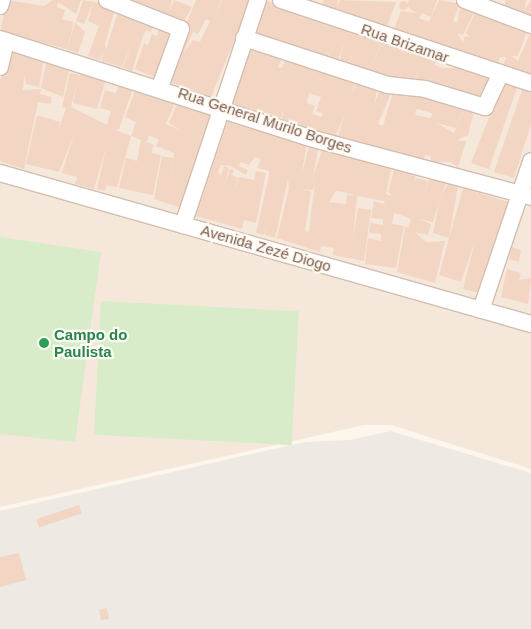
<!DOCTYPE html>
<html>
<head>
<meta charset="utf-8">
<style>
	body { margin:0 }
	#map { position:relative; width:531px; height:629px; overflow:hidden; background:#fdf6ec; font-family:Helvetica,sans-serif }
	div>[style] { position:absolute }
	[style*='--x'] { left:calc(var(--x)*1px); top:calc(var(--y)*1px); width:calc(var(--w)*1px); rotate:calc(var(--a)*1deg) }
	.residential>* { inset:0; background:#f5e8da }
	.industrial>* { inset:0; background:#efe9e4 }
	.green>* { inset:0; background:#d8ecc9; transform-origin:0 0 }
	.building>* { inset:0; background:#f3d5c3; transform-origin:0 0 }
	.round { border-radius:50% }
	.roads { filter:drop-shadow(1px 0 #d1beb0) drop-shadow(-1px 0 #d1beb0) drop-shadow(0 1px #d1beb0) drop-shadow(0 -1px #d1beb0) }
	.minor>* { height:16px; margin:-8px; padding:0 8px; transform-origin:8px; border-radius:8px; background:#fff }
	.dots>* { width:14px; height:14px; translate:-50% -50%; box-sizing:border-box; border:2px solid #fffaf3; border-radius:50% }
	span { translate:-50% -50%; white-space:nowrap; text-align:center; line-height:1.15; -webkit-text-stroke:4.5px #fffaf3; paint-order:stroke }
	.street-label { font-size:15px; color:#7a5c4d }
	.leisure-label { font-size:15px; color:#27864d; font-weight:700 }
	.left { translate:0 -50%; text-align:left }
</style>
</head>
<body>
<div id="map">
	<div class="residential">
		<i style="clip-path:polygon(0 0,531px 0,531px 469px,391px 425px,364px 425px,0 507px)"></i>
	</div>
	<div class="industrial">
		<i style="clip-path:polygon(391px 431px,531px 473px,531px 629px,0 629px,0 511px,305px 442px,349px 440px)"></i>
	</div>
	<div class="green">
		<i style="clip-path:polygon(0 237px,101px 252px,75px 442px,0 434px)"></i>
		<i style="left:101px;top:301px;width:198px;height:134px;rotate:3deg"></i>
	</div>
	<div class="building">
		<i style="clip-path:polygon(7px 0,44px 6px,53px 0,81px 0,76px 14px,58px 2px,57px 7px,65px 10px,62px 19px,74px 22px,67px 49px,0 32px)"></i>
		<i style="clip-path:polygon(83px 0,116px 6px,105px 44px,106px 50px,119px 8px,155px 21px,151px 32px,146px 30px,143px 36px,132px 71px,123px 67px,132px 42px,122px 67px,102px 61px,103px 52px,100px 60px,88px 56px,99px 26px,88px 21px,93px 3px,84px 24px,76px 21px)"></i>
		<i style="clip-path:polygon(127px 0,172px 0,169px 12px,174px 0,192px 7px,182px 26px)"></i>
		<i style="clip-path:polygon(evenodd,196px 0,221px 0,216px 15px,222px 0,251px 0,211px 97px,163px 80px,196px 0,206px 19px,210px 21px,200px 42px,193px 40px,183px 54px,193px 32px,198px 34px,206px 19px)"></i>
		<i style="clip-path:polygon(264px 0,382px 40px,371px 68px,383px 40px,437px 58px,435px 65px,442px 68px,463px 68px,459px 81px,463px 69px,494px 80px,487px 105px,442px 89px,444px 82px,441px 89px,415px 83px,419px 68px,413px 86px,348px 65px,354px 48px,347px 66px,339px 62px,345px 42px,337px 63px,328px 59px,332px 47px,327px 59px,248px 35px)"></i>
		<i style="clip-path:polygon(324px 0,338px 0,337px 6px,340px 0,396px 2px,385px 32px,321px 7px)"></i>
		<i style="clip-path:polygon(409px 0,437px 0,431px 17px,422px 13px,419px 18px,429px 22px,439px 0,460px 4px,453px 21px,457px 22px,461px 5px,475px 10px,463px 35px,457px 33px,463px 42px,465px 36px,471px 37px,466px 33px,475px 12px,528px 29px,518px 56px,512px 56px,518px 61px,531px 31px,531px 79px,502px 70px,506px 57px,500px 57px,497px 68px,457px 58px,458px 49px,455px 57px,392px 35px,401px 11px,416px 13px,407px 6px)"></i>
		<i style="clip-path:polygon(506px 0,526px 0,525px 10px,531px 0,531px 20px,503px 10px)"></i>
		<i class="round" style="left:398.5px;top:0.5px;width:9px;height:9px"></i>
		<i style="clip-path:polygon(75px 22px,85px 32px,78px 53px,67px 50px)"></i>
		<i style="clip-path:polygon(160px 27px,179px 34px,161px 80px,135px 69px,144px 43px,148px 45px,152px 34px,157px 36px)"></i>
		<i style="clip-path:polygon(evenodd,246px 47px,273px 50px,270px 62px,272px 56px,281px 60px,278px 67px,282px 68px,289px 52px,318px 67px,317px 72px,321px 63px,357px 76px,351px 96px,359px 76px,378px 85px,374px 105px,381px 87px,392px 91px,378px 124px,383px 126px,394px 89px,465px 106px,456px 128px,437px 123px,454px 133px,466px 105px,475px 107px,468px 135px,457px 140px,466px 141px,458px 168px,451px 162px,430px 162px,431px 156px,425px 155px,424px 160px,336px 141px,346px 112px,334px 140px,280px 125px,284px 110px,279px 121px,230px 103px,246px 47px,309px 93px,321px 97px,316px 111px,323px 113px,321px 117px,312px 114px,315px 106px,307px 103px,309px 93px,246px 47px,417px 109px,432px 113px,431px 118px,415px 115px,417px 109px)"></i>
		<i style="clip-path:polygon(11px 51px,44px 57px,39px 87px,26px 84px,24px 75px,23px 90px,41px 89px,40px 94px,52px 97px,51px 104px,38px 102px,24px 169px,0 161px,0 80px)"></i>
		<i style="clip-path:polygon(47px 58px,70px 65px,63px 97px,41px 88px)"></i>
		<i style="clip-path:polygon(81px 68px,107px 76px,97px 109px,73px 103px,77px 82px,71px 107px,107px 125px,111px 111px,100px 108px,105px 90px,116px 93px,120px 80px,134px 85px,119px 129px,115px 130px,131px 136px,117px 187px,106px 185px,105px 191px,97px 189px,106px 148px,94px 189px,75px 184px,77px 177px,62px 173px,74px 135px,59px 172px,26px 164px,37px 115px,60px 122px,58px 132px,66px 108px,62px 107px,70px 73px,80px 75px)"></i>
		<i style="clip-path:polygon(504px 80px,518px 85px,489px 169px,471px 163px)"></i>
		<i style="clip-path:polygon(137px 86px,162px 100px,164px 95px,176px 100px,166px 124px,180px 130px,169px 123px,178px 101px,211px 114px,184px 209px,154px 199px,162px 156px,173px 158px,169px 191px,174px 153px,156px 146px,159px 140px,149px 135px,147px 142px,154px 145px,151px 153px,161px 155px,153px 195px,119px 188px,126px 158px,137px 161px,141px 140px,131px 136px,136px 122px,125px 117px)"></i>
		<i style="clip-path:polygon(523px 87px,531px 90px,531px 124px,514px 178px,494px 172px)"></i>
		<i style="clip-path:polygon(evenodd,229px 117px,307px 144px,301px 176px,310px 143px,319px 146px,312px 180px,323px 147px,385px 164px,391px 169px,386px 194px,392px 196px,388px 192px,395px 167px,416px 177px,413px 184px,417px 178px,428px 181px,420px 208px,430px 176px,448px 180px,440px 197px,449px 182px,458px 186px,449px 238px,433px 233px,439px 203px,433px 222px,419px 219px,431px 224px,428px 235px,415px 232px,426px 242px,445px 241px,435px 283px,397px 272px,405px 227px,414px 229px,408px 227px,411px 220px,407px 217px,394px 213px,392px 224px,404px 226px,396px 268px,365px 264px,368px 238px,381px 241px,381px 234px,369px 233px,370px 223px,383px 225px,383px 219px,371px 218px,374px 201px,385px 204px,384px 201px,357px 196px,353px 239px,358px 208px,371px 210px,364px 261px,333px 255px,334px 248px,321px 246px,320px 252px,277px 238px,289px 188px,288px 179px,275px 238px,265px 235px,267px 227px,264px 235px,256px 233px,269px 175px,269px 171px,257px 168px,261px 159px,255px 157px,249px 165px,240px 162px,239px 166px,248px 170px,246px 175px,230px 166px,221px 165px,218px 172px,221px 176px,224px 166px,229px 168px,223px 189px,230px 169px,234px 170px,232px 175px,238px 178px,233px 194px,239px 177px,254px 180px,256px 171px,266px 173px,256px 223px,244px 220px,242px 229px,196px 216px,229px 117px,315px 181px,309px 232px,305px 231px,311px 191px,300px 189px,313px 190px,315px 181px,229px 117px,336px 191px,344px 192px,355px 195px,347px 195px,346px 204px,329px 202px,336px 191px)"></i>
		<i style="clip-path:polygon(463px 188px,508px 202px,483px 294px,463px 289px,475px 241px,461px 282px,439px 275px)"></i>
		<i style="clip-path:polygon(512px 247px,521px 250px,519px 262px,509px 259px)"></i>
		<i style="clip-path:polygon(507px 269px,521px 273px,519px 280px,531px 278px,528px 304px,501px 297px)"></i>
		<i style="left:79px;top:505px;width:9px;height:45px;rotate:72deg"></i>
		<i style="clip-path:polygon(19px 553px,26px 580px,0 587px,0 557px)"></i>
		<i style="left:107px;top:608px;width:11px;height:8px;rotate:80deg"></i>
	</div>
	<div class="roads">
		<div class="minor">
			<i style="--x:107;--y:0;--w:79;--a:21.4"></i>
			<i style="--x:181;--y:29;--w:62;--a:109.9"></i>
			<i style="--x:281;--y:0;--w:263;--a:18.4"></i>
			<i style="--x:465;--y:0;--w:71;--a:20.7"></i>
			<i style="--x:0;--y:6;--w:6;--a:-72"></i>
			<i style="--x:244;--y:38;--w:151;--a:18.1"></i>
			<i style="--x:388;--y:85;--w:37;--a:6"></i>
			<i style="--x:425;--y:89;--w:63;--a:16.7"></i>
			<i style="--x:485;--y:107;--w:35;--a:-65"></i>
			<i style="--x:0;--y:39;--w:325;--a:17.7"></i>
			<i style="--x:310;--y:138;--w:229;--a:14.9"></i>
			<i style="--x:0;--y:67;--w:27;--a:-77"></i>
			<i style="--x:0;--y:173;--w:552;--a:15.87"></i>
			<i style="--x:183;--y:225;--w:237;--a:-71.6"></i>
			<i style="--x:481;--y:310;--w:157;--a:-71.4"></i>
		</div>
	</div>
	<div class="dots">
		<i style="left:44px;top:343px;background:#2e9e5b"></i>
	</div>
	<div class="street-label">
		<span style="left:405px;top:43px;rotate:19deg">Rua Brizamar</span>
		<span style="left:265px;top:120px;rotate:18deg">Rua General Murilo Borges</span>
		<span style="left:266px;top:248px;rotate:16deg">Avenida Zezé Diogo</span>
	</div>
	<div class="leisure-label">
		<span class="left" style="left:54px;top:343px">Campo do<br>Paulista</span>
	</div>
</div>
</body>
</html>
